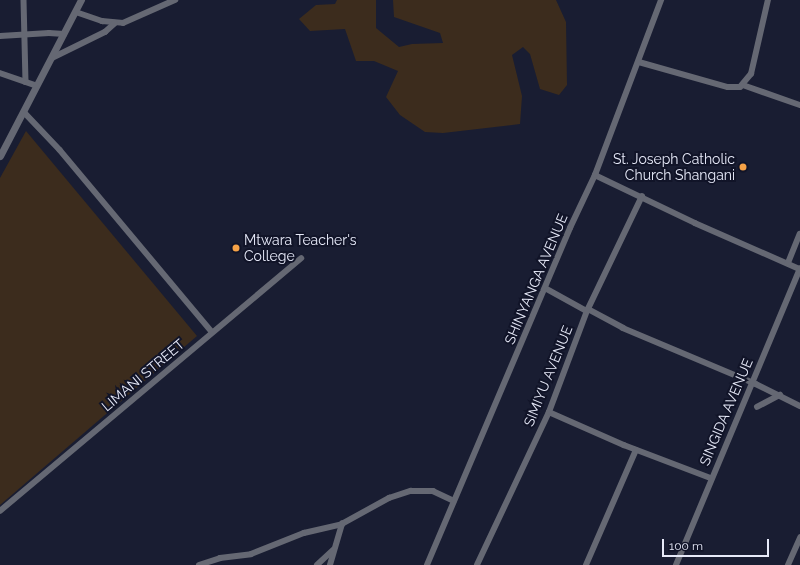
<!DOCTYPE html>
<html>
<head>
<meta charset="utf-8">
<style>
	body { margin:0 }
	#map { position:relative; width:800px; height:565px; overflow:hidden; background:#191d32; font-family:Raleway,sans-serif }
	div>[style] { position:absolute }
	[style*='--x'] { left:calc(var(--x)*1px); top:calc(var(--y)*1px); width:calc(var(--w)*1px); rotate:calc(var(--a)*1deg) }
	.green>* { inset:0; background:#3c2c1d }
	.minor>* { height:5.5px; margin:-2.75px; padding:0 2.75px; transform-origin:2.75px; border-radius:2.75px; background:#656873 }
	.tertiary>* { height:7px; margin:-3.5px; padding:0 3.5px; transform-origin:3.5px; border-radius:3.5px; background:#656873 }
	.dots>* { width:11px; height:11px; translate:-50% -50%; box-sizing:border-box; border:2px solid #111428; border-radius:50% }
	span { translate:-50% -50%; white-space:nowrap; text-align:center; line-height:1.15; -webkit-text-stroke:4px #111428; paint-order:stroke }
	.poi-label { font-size:14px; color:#e7eaf9 }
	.right { translate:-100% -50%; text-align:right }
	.left { translate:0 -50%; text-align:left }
	.street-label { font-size:14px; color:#e7eaf9 }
	.scale { position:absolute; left:662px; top:539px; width:107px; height:18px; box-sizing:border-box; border:2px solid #e7eaf9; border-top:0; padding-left:5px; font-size:12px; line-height:14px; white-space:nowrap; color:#e7eaf9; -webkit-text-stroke:3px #111428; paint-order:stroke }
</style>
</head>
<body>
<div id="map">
	<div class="green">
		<i style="clip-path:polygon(337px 0,376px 0,376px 28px,399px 47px,412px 44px,443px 43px,440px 33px,394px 17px,393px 0,556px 0,566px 22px,567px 85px,559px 95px,540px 89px,530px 54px,523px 47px,512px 55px,522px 96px,520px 124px,443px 133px,425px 132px,400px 115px,386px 97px,398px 71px,374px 61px,356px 61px,345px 29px,310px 31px,299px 19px,316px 5px,335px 4px)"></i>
		<i style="clip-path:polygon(26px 131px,197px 336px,0 505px,0 178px)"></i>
	</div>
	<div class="minor">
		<i style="--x:24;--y:0;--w:82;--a:88.6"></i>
		<i style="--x:76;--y:12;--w:28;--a:19"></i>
		<i style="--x:102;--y:21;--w:21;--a:5"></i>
		<i style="--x:123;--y:23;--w:57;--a:-23.9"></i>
		<i style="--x:0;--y:36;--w:49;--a:-3.5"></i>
		<i style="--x:49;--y:33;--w:15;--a:4"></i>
		<i style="--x:52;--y:58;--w:59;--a:-26.1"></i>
		<i style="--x:105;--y:32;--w:13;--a:-42"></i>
		<i style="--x:639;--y:62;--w:92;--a:15.7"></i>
		<i style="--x:728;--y:87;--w:12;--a:0"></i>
		<i style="--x:740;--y:87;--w:17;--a:-50"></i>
		<i style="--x:751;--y:74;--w:76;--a:-77.1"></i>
		<i style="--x:0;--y:73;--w:39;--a:19"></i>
		<i style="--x:743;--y:85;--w:60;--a:19.3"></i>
		<i style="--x:24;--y:112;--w:52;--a:46.5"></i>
		<i style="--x:60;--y:150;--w:237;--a:50.1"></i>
		<i style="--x:595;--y:175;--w:111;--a:25.6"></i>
		<i style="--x:695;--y:223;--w:115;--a:23.7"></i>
		<i style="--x:788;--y:263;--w:31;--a:-68"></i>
		<i style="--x:545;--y:288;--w:48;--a:28.7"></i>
		<i style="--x:588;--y:309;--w:40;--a:28"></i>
		<i style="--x:623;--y:328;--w:144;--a:22.8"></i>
		<i style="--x:756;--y:384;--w:49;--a:26.6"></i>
		<i style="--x:757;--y:407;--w:26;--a:-28"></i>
		<i style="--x:549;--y:412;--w:82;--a:23.7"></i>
		<i style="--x:624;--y:445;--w:93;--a:20.8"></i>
		<i style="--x:0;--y:511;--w:393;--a:-40"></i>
		<i style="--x:199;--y:565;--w:22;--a:-18"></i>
		<i style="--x:220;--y:558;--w:31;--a:-7"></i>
		<i style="--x:251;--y:554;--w:57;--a:-21.6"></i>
		<i style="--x:304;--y:533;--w:39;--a:-13"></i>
		<i style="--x:342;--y:524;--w:54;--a:-29"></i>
		<i style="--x:389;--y:498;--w:23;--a:-18"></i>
		<i style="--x:411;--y:491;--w:22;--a:0"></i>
		<i style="--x:433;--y:491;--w:23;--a:25"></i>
		<i style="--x:317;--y:565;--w:22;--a:-43"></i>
		<i style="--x:330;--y:565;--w:43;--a:-73.7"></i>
		<i style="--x:427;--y:565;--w:366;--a:-67"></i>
		<i style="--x:570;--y:228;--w:59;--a:-64.7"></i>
		<i style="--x:595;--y:175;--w:187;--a:-69.3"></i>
		<i style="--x:477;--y:565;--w:169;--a:-64.8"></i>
		<i style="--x:549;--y:412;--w:108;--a:-69.4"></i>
		<i style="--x:587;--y:311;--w:127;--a:-64.4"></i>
		<i style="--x:586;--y:565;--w:125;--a:-66.5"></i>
		<i style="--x:676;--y:565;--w:321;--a:-67.3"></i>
		<i style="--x:788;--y:565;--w:30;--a:-66"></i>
	</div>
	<div class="tertiary">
		<i style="--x:0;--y:156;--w:176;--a:-62.6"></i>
	</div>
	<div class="dots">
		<i style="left:743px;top:167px;background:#f6a247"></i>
		<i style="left:236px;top:248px;background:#f6a247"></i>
	</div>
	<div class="poi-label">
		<span class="right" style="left:735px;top:167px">St. Joseph Catholic<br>Church Shangani</span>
		<span class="left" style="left:244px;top:248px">Mtwara Teacher's<br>College</span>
	</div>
	<div class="street-label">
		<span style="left:536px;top:279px;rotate:-67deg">SHINYANGA AVENUE</span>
		<span style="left:143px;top:375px;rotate:-40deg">LIMANI STREET</span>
		<span style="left:548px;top:376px;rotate:-68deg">SIMIYU AVENUE</span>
		<span style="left:726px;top:412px;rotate:-67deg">SINGIDA AVENUE</span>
	</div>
	<div class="scale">100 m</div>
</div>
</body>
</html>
